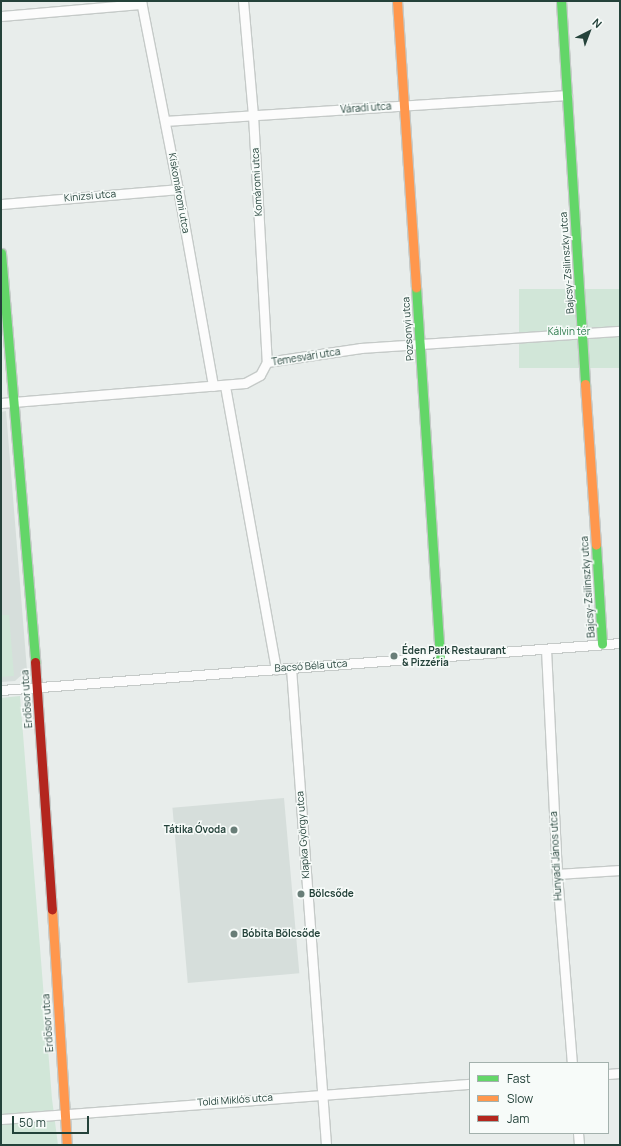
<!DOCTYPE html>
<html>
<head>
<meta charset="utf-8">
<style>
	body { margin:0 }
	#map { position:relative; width:621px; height:1146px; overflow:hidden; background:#e8edeb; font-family:Manrope,sans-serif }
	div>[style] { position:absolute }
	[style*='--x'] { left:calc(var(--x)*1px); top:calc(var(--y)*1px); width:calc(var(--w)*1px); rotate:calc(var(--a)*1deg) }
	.built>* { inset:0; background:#d6dedb; transform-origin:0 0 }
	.green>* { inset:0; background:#d1e6d8; transform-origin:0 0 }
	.roads { filter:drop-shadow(1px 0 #c5cac8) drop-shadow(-1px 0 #c5cac8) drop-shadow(0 1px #c5cac8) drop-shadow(0 -1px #c5cac8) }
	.street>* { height:9px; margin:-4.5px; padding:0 4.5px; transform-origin:4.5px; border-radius:4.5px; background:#fcfcfc }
	.fast>* { height:9px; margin:-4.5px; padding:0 4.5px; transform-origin:4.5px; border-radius:4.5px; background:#63d668 }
	.slow>* { height:9px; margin:-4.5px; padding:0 4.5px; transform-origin:4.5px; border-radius:4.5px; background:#ff974d }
	.jam>* { height:9px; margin:-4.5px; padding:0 4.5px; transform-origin:4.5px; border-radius:4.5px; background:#b3261e }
	.dots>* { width:11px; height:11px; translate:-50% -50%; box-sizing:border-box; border:2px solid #f7fbf9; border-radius:50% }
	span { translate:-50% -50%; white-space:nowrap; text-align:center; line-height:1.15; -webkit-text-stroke:3px #f7fbf9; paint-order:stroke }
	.street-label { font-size:10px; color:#24423a }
	.park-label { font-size:10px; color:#2d7a4b }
	.poi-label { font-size:10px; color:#24423a; font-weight:700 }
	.left { translate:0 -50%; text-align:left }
	.right { translate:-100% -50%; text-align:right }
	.frame { position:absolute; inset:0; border:2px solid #24423a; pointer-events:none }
	.legend { position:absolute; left:469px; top:1062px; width:140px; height:72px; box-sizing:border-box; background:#f7fbf9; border:1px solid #a3b1ad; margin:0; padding:5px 7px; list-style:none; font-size:12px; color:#24423a }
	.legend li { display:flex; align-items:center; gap:8px; height:20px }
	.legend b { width:20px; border:1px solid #a3b1ad }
	.north { position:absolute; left:569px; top:12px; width:40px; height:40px; -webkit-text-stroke:3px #f7fbf9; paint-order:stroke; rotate:42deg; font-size:11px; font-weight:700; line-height:16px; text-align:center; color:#24423a }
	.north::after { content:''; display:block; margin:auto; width:14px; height:18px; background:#24423a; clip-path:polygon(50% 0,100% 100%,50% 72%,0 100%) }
	.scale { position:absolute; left:12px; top:1116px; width:77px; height:18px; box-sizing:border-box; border:2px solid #24423a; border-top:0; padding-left:5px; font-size:12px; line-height:14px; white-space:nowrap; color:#24423a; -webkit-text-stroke:3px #f7fbf9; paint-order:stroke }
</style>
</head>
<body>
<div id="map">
	<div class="built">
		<i style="clip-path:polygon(6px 411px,27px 670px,15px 681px,1px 682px,1px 412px)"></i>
		<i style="left:284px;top:798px;width:176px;height:112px;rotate:85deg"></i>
	</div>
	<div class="green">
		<i style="left:620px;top:289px;width:79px;height:101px;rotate:90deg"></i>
		<i style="clip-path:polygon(1px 615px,9px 615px,14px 676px,1px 677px)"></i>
		<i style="clip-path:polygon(20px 696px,52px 1099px,58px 1145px,1px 1145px,1px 698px)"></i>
	</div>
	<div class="roads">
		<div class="street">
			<i style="--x:141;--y:1;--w:192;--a:78.9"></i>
			<i style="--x:178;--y:189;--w:200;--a:79.9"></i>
			<i style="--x:243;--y:1;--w:114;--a:85"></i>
			<i style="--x:253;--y:115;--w:247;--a:86.8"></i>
			<i style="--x:1;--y:16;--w:141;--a:-4.9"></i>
			<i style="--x:165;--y:121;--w:403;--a:-3.7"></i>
			<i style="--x:1;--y:204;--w:178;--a:-4.8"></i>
			<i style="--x:225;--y:386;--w:288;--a:79.8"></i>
			<i style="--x:1;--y:403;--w:245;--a:-4.7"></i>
			<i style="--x:245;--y:383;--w:17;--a:-28"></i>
			<i style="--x:260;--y:375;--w:15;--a:-62"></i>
			<i style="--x:267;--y:362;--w:95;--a:-8.5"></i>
			<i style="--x:361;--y:348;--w:260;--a:-3.8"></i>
			<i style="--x:546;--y:649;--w:225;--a:87.2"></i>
			<i style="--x:557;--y:874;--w:190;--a:85.5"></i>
			<i style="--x:291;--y:668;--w:478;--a:85.8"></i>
			<i style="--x:1;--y:690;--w:621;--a:-4.34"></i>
			<i style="--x:557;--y:874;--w:63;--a:-3.6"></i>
			<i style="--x:608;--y:1074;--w:12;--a:-5"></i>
			<i style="--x:1;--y:1119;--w:470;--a:-4.3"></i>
			<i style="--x:578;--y:1133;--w:12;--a:85"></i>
		</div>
		<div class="fast">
			<i style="--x:561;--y:1;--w:384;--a:86.4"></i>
			<i style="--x:1;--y:253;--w:410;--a:85.2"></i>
			<i style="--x:416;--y:287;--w:370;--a:86.3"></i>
			<i style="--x:596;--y:545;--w:99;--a:86.5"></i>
		</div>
		<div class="slow">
			<i style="--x:397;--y:1;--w:287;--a:86.2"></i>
			<i style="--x:585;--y:384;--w:161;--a:86.1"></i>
			<i style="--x:52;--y:909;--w:236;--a:86.4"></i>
		</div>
		<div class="jam">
			<i style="--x:35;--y:662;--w:248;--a:86.1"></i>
		</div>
	</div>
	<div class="dots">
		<i style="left:394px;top:656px;background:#697e78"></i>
		<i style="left:234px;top:830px;background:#697e78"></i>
		<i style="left:301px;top:894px;background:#697e78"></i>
		<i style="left:234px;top:934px;background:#697e78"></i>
	</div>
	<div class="street-label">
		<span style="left:366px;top:108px;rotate:-4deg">Váradi utca</span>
		<span style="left:257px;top:182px;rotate:-93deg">Komáromi utca</span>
		<span style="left:179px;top:193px;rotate:80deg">Kiskomáromi utca</span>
		<span style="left:90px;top:196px;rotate:-5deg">Kinizsi utca</span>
		<span style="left:567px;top:263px;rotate:-94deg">Bajcsy-Zsilinszky utca</span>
		<span style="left:408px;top:329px;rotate:-94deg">Pozsonyi utca</span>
		<span style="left:306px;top:357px;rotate:-9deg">Temesvári utca</span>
		<span style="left:588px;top:587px;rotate:-94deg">Bajcsy-Zsilinszky utca</span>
		<span style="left:311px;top:666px;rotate:-4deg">Bacsó Béla utca</span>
		<span style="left:27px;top:699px;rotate:-94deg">Erdősor utca</span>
		<span style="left:303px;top:835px;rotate:-94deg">Klapka György utca</span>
		<span style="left:556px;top:856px;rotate:-93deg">Hunyadi János utca</span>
		<span style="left:48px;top:1023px;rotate:-94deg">Erdősor utca</span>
		<span style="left:235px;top:1100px;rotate:-4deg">Toldi Miklós utca</span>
	</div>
	<div class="park-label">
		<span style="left:569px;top:332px">Kálvin tér</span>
	</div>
	<div class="poi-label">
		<span class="left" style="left:402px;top:656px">Éden Park Restaurant<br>&amp; Pizzéria</span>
		<span class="right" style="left:226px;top:830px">Tátika Óvoda</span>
		<span class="left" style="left:309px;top:894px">Bölcsőde</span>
		<span class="left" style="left:242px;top:934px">Bóbita Bölcsőde</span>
	</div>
	<div class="frame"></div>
	<ul class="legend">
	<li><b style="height:5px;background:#63d668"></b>Fast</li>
	<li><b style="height:5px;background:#ff974d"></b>Slow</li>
	<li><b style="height:5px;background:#b3261e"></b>Jam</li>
	</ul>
	<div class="north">N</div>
	<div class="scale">50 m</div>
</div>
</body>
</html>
